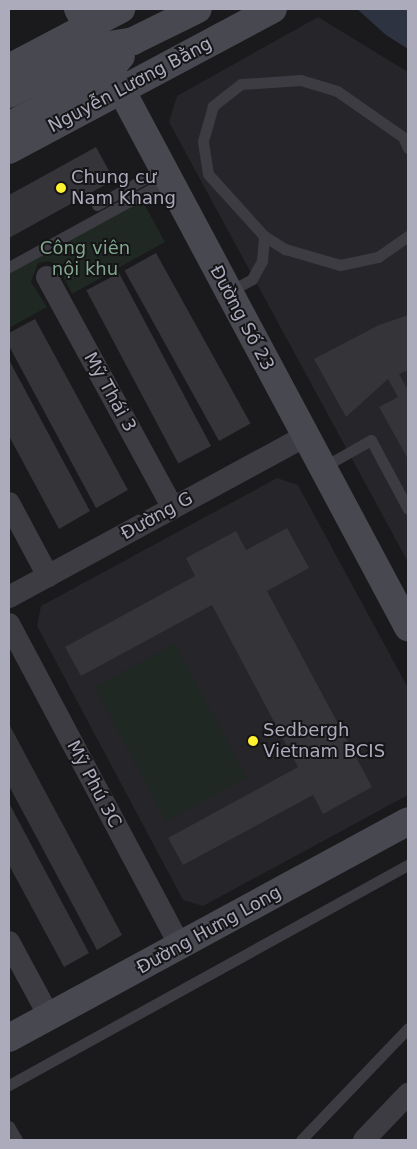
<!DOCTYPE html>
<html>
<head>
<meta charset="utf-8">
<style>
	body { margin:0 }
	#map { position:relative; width:417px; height:1149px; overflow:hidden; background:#1a191c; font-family:"DejaVu Sans",sans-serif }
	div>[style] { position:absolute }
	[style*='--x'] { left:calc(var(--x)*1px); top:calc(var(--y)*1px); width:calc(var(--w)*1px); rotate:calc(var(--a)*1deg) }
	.built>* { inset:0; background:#262529 }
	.green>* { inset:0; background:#1f2822; transform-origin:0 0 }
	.water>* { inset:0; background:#2e3341 }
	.building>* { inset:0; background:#353438; transform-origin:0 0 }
	.lane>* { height:11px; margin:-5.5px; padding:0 5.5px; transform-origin:5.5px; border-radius:5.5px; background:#3d3c43 }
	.street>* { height:22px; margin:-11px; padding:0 11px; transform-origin:11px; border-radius:11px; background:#3d3c43 }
	.secondary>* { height:28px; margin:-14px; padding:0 14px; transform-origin:14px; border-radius:14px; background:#484851 }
	.dots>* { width:14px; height:14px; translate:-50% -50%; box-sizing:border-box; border:2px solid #151417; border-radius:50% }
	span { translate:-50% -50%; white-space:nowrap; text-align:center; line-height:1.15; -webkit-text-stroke:4px #151417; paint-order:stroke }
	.street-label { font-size:18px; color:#ababbc }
	.poi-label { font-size:18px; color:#ababbc }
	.left { translate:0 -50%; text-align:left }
	.park-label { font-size:18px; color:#81a88e }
	.frame { position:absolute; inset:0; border:10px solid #ababbc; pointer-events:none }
</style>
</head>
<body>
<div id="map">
	<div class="built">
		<i style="clip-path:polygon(318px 17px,408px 72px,408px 562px,169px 122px,177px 96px)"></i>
		<i style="clip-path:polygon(277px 478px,298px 485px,408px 688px,408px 795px,203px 906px,183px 900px,37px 626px,41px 606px)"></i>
	</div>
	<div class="green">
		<i style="clip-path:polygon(142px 200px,165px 242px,72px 294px,58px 266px,49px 261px,38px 263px,31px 282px,47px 307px,9px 328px,9px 273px)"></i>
		<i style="left:175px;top:644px;width:152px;height:91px;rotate:62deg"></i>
	</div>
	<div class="water">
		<i style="clip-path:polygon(357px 9px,408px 9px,408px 49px,386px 35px)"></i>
	</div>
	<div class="building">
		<i style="clip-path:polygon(96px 147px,114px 180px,9px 238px,9px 195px)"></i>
		<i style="left:156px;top:253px;width:195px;height:36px;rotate:61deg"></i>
		<i style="left:119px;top:273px;width:196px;height:37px;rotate:62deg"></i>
		<i style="clip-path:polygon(408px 315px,408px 370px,399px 374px,408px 390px,408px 459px,379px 407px,398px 397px,388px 379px,346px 417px,314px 359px,379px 325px)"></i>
		<i style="clip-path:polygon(35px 319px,128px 490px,96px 508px,9px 346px,9px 333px)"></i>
		<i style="clip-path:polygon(9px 360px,90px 511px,59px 529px,9px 436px)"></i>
		<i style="clip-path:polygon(287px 528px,309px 568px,267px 591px,372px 787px,323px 814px,313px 795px,183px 865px,168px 838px,298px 767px,212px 605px,81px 676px,65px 647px,195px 576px,186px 558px,236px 531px,246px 550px)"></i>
		<i style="clip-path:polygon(9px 724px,122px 935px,97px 950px,9px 786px)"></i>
		<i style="clip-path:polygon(9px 803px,89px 953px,64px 967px,9px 865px)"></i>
	</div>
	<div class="lane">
		<i style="--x:408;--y:148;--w:12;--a:-114"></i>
		<i style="--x:403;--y:137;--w:80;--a:-145.1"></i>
		<i style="--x:337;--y:91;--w:38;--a:-163"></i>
		<i style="--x:301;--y:80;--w:60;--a:176.2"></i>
		<i style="--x:241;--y:84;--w:36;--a:142"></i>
		<i style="--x:213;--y:106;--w:37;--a:106"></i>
		<i style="--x:203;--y:142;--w:32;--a:81"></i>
		<i style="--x:208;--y:174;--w:84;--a:47.9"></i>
		<i style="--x:264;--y:236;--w:25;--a:32"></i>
		<i style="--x:285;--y:249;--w:57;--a:16.2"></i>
		<i style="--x:340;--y:265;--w:39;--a:-12"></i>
		<i style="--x:378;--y:257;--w:37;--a:-35"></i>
		<i style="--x:97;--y:205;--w:74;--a:-29"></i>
		<i style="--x:9;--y:267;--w:181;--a:-28.7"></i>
		<i style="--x:228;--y:292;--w:27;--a:-28"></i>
		<i style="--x:252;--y:279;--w:21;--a:-61"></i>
		<i style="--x:262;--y:261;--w:25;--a:-85"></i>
		<i style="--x:323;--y:467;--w:55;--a:-29.4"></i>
		<i style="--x:371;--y:440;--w:78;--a:61.8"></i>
		<i style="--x:9;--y:1085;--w:456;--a:-28.9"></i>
		<i style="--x:9;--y:1126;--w:16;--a:60"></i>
		<i style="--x:301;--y:1140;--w:155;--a:-46.3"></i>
	</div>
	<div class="street">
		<i style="--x:47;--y:277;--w:263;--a:61.4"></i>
		<i style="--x:9;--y:503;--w:83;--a:61.9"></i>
		<i style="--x:9;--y:597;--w:338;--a:-28.5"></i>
		<i style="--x:9;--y:624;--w:364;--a:62"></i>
		<i style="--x:9;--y:942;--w:84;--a:61.6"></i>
		<i style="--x:364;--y:1140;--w:64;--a:-46.3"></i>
	</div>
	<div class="secondary">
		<i style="--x:78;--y:9;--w:701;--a:61.9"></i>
		<i style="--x:9;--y:68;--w:127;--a:-27.8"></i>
		<i style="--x:9;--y:94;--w:100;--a:-28.1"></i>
		<i style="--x:97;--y:47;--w:36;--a:-9"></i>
		<i style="--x:133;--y:41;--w:72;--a:-26.2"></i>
		<i style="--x:9;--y:126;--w:115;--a:-29.2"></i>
		<i style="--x:109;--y:70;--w:18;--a:-49"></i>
		<i style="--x:9;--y:150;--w:299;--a:-28.1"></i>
		<i style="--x:9;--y:1038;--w:454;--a:-28.5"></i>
	</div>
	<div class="dots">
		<i style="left:61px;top:188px;background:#fff22f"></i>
		<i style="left:253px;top:741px;background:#fff22f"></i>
	</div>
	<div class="street-label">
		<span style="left:130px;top:85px;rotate:-28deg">Nguyễn Lương Bằng</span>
		<span style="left:242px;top:318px;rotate:62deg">Đường Số 23</span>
		<span style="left:110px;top:392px;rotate:61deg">Mỹ Thái 3</span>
		<span style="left:157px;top:516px;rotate:-29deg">Đường G</span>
		<span style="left:94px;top:784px;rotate:62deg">Mỹ Phú 3C</span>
		<span style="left:209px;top:930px;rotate:-29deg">Đường Hưng Long</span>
	</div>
	<div class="poi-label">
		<span class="left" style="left:71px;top:188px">Chung cư<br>Nam Khang</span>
		<span class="left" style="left:263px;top:741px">Sedbergh<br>Vietnam BCIS</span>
	</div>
	<div class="park-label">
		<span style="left:85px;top:259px">Công viên<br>nội khu</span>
	</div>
	<div class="frame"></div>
</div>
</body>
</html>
